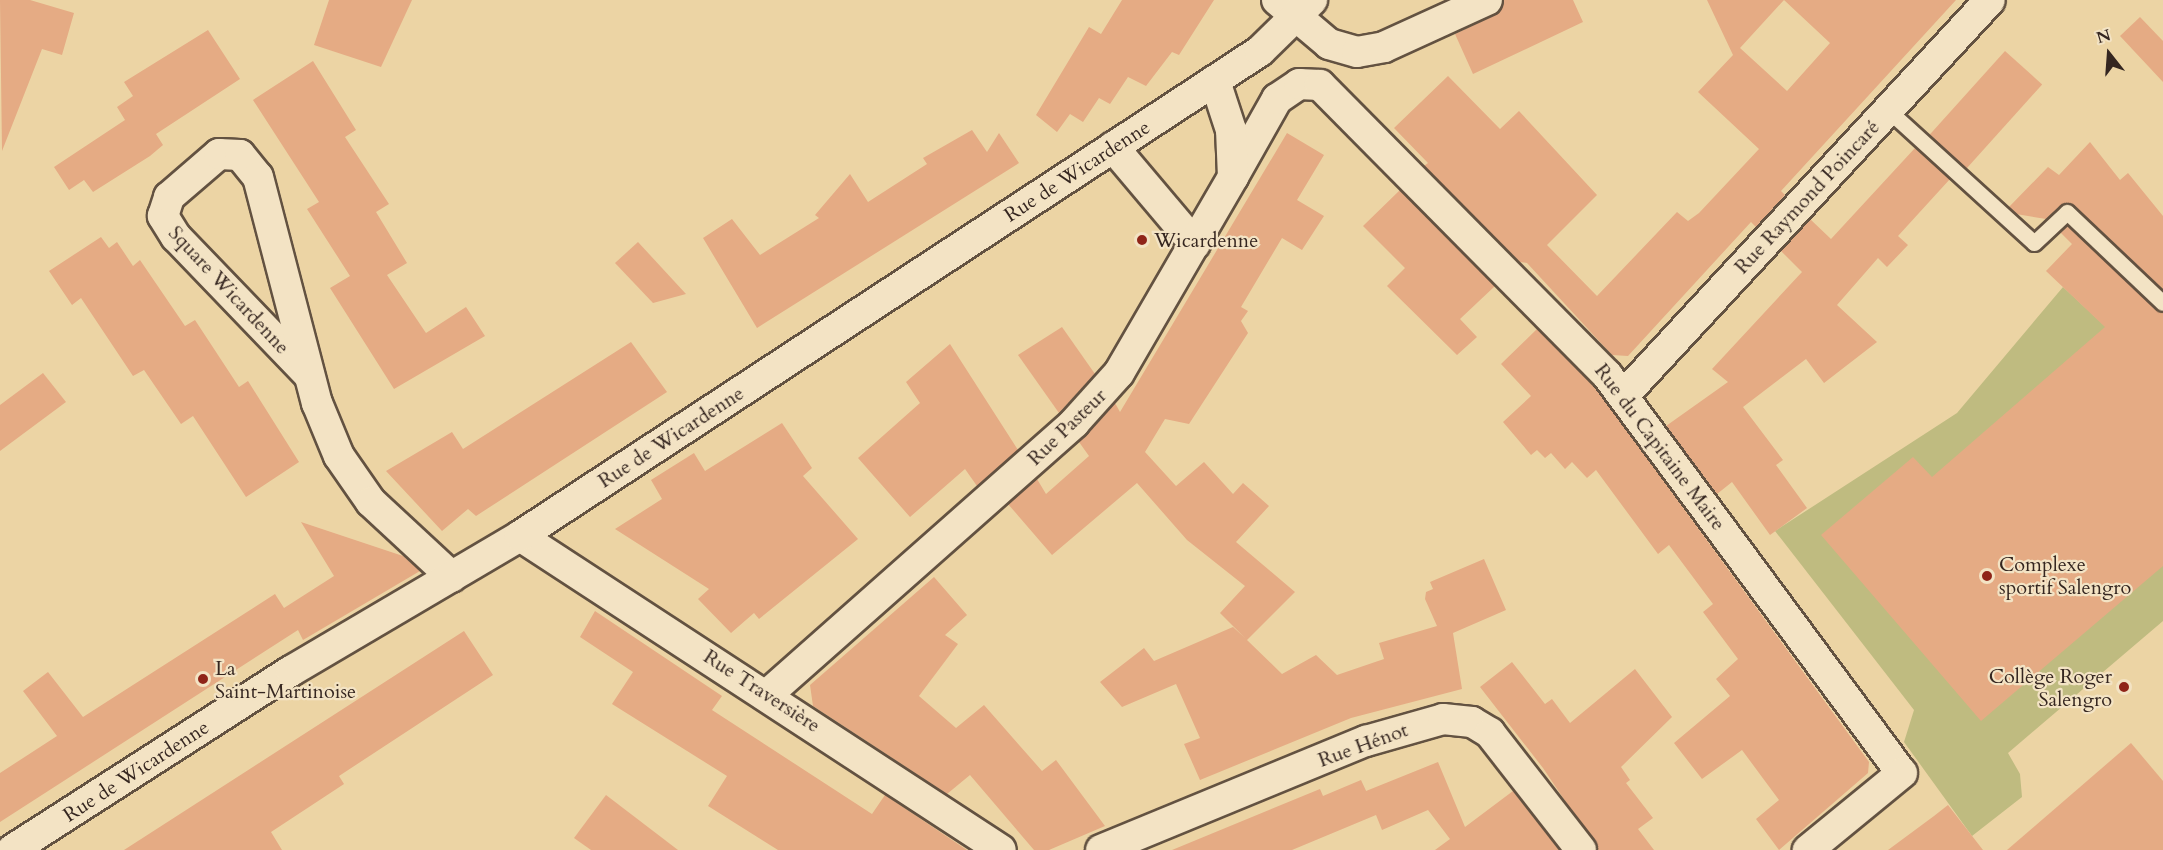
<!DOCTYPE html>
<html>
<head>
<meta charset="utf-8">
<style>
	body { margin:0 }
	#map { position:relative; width:2163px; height:850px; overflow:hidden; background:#ecd4a4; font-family:Cardo,serif }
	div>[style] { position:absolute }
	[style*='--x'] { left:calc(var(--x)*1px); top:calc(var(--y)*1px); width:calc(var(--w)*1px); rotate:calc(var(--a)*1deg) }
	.green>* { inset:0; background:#bfbb80 }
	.building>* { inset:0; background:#e5ab84; transform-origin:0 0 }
	.roads { filter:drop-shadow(2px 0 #635241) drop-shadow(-2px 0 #635241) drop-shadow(0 2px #635241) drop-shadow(0 -2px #635241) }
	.service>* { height:15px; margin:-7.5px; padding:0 7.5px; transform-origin:7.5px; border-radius:7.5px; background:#f3e3c4 }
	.minor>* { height:30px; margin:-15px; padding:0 15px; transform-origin:15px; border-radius:15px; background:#f3e3c4 }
	.dots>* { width:16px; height:16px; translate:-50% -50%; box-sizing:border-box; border:3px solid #f3e3c4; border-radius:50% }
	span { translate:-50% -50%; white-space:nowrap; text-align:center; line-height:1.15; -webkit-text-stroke:4.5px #f3e3c4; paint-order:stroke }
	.street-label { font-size:20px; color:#352620 }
	.poi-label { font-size:20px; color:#352620 }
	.left { translate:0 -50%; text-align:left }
	.right { translate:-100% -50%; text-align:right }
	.north { position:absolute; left:2079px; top:24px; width:60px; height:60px; -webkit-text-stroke:4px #f3e3c4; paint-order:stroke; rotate:343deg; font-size:16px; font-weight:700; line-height:24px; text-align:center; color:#352620 }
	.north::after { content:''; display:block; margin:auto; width:21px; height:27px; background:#352620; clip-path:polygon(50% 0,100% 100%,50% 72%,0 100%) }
</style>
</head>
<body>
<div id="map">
	<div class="green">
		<i style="clip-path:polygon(2063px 287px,2163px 380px,2163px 621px,2008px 753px,2020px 774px,2022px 797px,1972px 836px,1904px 742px,1914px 710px,1775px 531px,1957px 413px)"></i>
	</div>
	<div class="building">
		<i style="clip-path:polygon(0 0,30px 0,74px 13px,62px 55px,42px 49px,2px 151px)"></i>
		<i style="clip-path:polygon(329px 0,412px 0,381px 67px,314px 45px)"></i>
		<i style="clip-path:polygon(1122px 0,1214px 0,1179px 55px,1172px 52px,1146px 86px,1128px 77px,1110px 104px,1099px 98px,1083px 122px,1070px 114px,1057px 132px,1036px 115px,1089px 27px,1101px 34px)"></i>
		<i style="clip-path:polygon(1504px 0,1573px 0,1583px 22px,1473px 74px,1455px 34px,1495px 15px)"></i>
		<i style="clip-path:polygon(evenodd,1707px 0,1956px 0,1781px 191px,1785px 195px,1756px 227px,1751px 222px,1628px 356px,1612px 355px,1527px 263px,1520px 262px,1424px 166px,1428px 163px,1394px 128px,1448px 76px,1500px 129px,1519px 111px,1597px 195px,1547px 245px,1597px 296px,1677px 212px,1688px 221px,1699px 213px,1759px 149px,1698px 92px,1733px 55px,1707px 0,1784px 0,1830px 43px,1787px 91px,1740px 48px,1784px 0)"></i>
		<i style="clip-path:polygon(2140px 17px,2163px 41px,2163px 82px,2120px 36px)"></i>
		<i style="clip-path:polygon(208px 30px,240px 79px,156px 134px,163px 145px,150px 156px,93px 192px,84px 180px,69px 190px,54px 167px,125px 120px,117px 107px,133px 96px,124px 82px)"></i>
		<i style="left:2005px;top:51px;width:50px;height:113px;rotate:42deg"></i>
		<i style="clip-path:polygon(313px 61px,356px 130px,345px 137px,389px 204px,376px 212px,407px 263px,387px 275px,426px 333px,466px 307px,485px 336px,394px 389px,330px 288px,350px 276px,307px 209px,319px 202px,253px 100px)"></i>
		<i style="clip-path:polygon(972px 130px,987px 152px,999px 133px,1019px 163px,757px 328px,703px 238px,732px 219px,760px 255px,819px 218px,815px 215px,850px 174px,868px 202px,927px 164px,923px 158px)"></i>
		<i style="clip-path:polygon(1287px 133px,1324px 155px,1297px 200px,1324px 216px,1302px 250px,1282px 238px,1241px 307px,1248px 311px,1241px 321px,1248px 333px,1189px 424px,1165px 419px,1145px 452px,1176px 486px,1204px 462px,1233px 494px,1243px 483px,1269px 506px,1236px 542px,1295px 592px,1247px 640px,1282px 674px,1316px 655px,1337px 675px,1384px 659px,1379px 643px,1437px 626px,1425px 599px,1426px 592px,1433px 589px,1430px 582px,1484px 559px,1506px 610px,1453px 633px,1462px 689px,1351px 718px,1200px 780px,1184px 744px,1200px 738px,1176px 684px,1122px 707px,1100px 682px,1144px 648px,1154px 661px,1233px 627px,1245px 638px,1220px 613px,1245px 586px,1187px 540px,1137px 483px,1052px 555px,1008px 504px,1037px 479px,1046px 494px,1089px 456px,1079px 442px,1115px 403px,1120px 412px)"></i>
		<i style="clip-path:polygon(2090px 142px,2120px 180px,2128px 173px,2163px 216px,2163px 290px,2070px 203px,2046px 219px,2016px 214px,2009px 207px,2048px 167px,2059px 175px)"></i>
		<i style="clip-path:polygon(1915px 148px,1950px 179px,1898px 236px,1908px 245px,1887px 267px,1878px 258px,1837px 305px,1877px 342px,1824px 383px,1806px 359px,1743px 407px,1783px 460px,1776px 465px,1807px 508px,1770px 535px,1732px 482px,1717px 494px,1666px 426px,1728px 382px,1712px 369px,1802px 272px,1781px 251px,1810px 219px,1831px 239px)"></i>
		<i style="clip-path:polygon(1400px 190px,1495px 286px,1460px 319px,1477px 337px,1457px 355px,1387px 286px,1405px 268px,1363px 226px)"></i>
		<i style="clip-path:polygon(2067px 225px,2163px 312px,2163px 566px,1981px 721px,1821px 535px,1913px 457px,1932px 477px,2105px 327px,2046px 271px,2072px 244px,2060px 232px)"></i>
		<i style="clip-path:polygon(101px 237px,109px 248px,117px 242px,133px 266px,140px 260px,185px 326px,195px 320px,239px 387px,248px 381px,299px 462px,246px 497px,193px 416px,181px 424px,144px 370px,133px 376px,81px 298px,72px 305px,49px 271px)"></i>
		<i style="clip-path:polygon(638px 242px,686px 294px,653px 303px,615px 263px)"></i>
		<i style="clip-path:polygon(1062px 327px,1095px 374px,1059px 413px,1018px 355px)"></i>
		<i style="clip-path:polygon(1537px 329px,1594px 386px,1869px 762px,1868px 773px,1779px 850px,1756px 819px,1779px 800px,1742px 750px,1702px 779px,1674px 743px,1730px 696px,1716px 679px,1738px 659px,1703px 612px,1713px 604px,1669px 545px,1658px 554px,1596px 470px,1587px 478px,1572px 462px,1565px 469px,1551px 453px,1545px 458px,1537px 450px,1531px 455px,1503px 422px,1531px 396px,1501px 364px)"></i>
		<i style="clip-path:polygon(631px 342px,667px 392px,476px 516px,468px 509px,442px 531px,386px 471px,452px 432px,463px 449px)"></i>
		<i style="clip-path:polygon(950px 344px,1018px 450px,977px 486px,965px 469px,910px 517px,858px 458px,920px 403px,906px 382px)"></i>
		<i style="clip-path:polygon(43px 373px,66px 402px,0 451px,0 405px)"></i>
		<i style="clip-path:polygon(782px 423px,812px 468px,803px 476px,858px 539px,759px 619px,754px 613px,731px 633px,698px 599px,709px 589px,615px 529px,662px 499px,651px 480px,694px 453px,705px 471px)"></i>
		<i style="clip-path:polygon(301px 522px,403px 556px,420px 571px,303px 640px,298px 630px,0 822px,0 773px,57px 736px,23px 691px,48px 672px,83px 717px,275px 594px,284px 608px,334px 576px)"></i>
		<i style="clip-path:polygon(934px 577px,967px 615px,945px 635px,958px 644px,919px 696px,956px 728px,984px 705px,1042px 771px,1056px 760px,1105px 826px,1049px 850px,1034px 850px,970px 775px,947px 794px,813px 706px,810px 685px)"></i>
		<i style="clip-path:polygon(595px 611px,722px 696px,712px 710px,872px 814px,885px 795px,967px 850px,778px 850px,708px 806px,727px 776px,612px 704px,633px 672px,580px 637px)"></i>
		<i style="clip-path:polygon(464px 631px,493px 675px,339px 776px,344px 784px,271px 832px,282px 850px,124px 850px)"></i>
		<i style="clip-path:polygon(1512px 662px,1545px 704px,1552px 699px,1570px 723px,1635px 669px,1672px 717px,1621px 767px,1630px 780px,1626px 783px,1653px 818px,1638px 829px,1654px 850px,1598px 850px,1543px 768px,1480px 687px)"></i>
		<i style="clip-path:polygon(2131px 743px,2163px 781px,2163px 850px,2007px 850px)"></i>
		<i style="clip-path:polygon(1438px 762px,1465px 827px,1513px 791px,1559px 850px,1435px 850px,1450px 839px,1428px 810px,1382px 830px,1376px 815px,1292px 850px,1172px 850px,1320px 789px,1323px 796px,1361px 780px,1368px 795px,1366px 791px)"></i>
		<i style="clip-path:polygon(606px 795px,678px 850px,591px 850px,574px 838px)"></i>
		<i style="clip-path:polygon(1948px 805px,1983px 850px,1888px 850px,1934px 816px)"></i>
	</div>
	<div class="roads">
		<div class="service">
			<i style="--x:1888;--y:110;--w:197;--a:42.3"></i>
			<i style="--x:2034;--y:243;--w:45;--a:-43.2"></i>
			<i style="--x:2067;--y:212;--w:132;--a:43.5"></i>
		</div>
		<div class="minor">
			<i style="--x:1277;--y:0;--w:68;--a:40.2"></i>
			<i style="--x:1329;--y:44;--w:29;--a:16"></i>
			<i style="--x:1357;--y:52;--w:27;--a:-10"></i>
			<i style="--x:1384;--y:47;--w:113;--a:-24.5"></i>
			<i style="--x:1113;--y:147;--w:127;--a:49.8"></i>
			<i style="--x:1233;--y:177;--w:90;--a:-60.6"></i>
			<i style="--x:1277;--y:99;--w:27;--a:-34"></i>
			<i style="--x:1299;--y:84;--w:21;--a:3"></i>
			<i style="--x:1320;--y:85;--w:408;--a:45.3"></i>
			<i style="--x:1607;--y:375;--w:495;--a:53.5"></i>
			<i style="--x:1902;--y:773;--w:122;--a:140.7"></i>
			<i style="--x:309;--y:375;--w:192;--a:-133.9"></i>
			<i style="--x:176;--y:237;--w:25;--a:-122"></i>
			<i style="--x:163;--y:216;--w:20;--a:-72"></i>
			<i style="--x:169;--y:197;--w:66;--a:-40.7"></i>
			<i style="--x:219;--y:154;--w:21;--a:3"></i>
			<i style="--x:240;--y:155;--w:28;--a:51"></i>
			<i style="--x:258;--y:177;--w:234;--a:75.4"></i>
			<i style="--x:317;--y:403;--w:57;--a:67.5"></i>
			<i style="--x:339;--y:456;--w:56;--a:55.2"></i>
			<i style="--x:371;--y:502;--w:110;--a:42.8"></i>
			<i style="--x:1624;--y:395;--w:538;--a:-47.18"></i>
			<i style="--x:520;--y:536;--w:574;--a:33.14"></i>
			<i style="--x:768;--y:694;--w:409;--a:-41.5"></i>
			<i style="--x:1074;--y:423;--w:67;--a:-48"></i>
			<i style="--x:1119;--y:373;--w:227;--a:-59.8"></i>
			<i style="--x:1233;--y:177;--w:47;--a:-92.4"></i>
			<i style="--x:1231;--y:130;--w:52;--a:-108.1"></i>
			<i style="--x:12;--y:850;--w:331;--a:-32.7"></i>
			<i style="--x:291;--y:671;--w:266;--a:-30.5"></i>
			<i style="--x:520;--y:536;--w:885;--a:-33.24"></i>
			<i style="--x:1260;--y:51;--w:73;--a:-44.4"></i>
			<i style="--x:1101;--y:850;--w:287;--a:-22.4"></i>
			<i style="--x:1366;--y:741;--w:80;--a:-15.9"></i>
			<i style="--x:1443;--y:719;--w:29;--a:6"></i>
			<i style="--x:1472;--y:722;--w:21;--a:31"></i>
			<i style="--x:1490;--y:733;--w:148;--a:52.1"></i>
		</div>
	</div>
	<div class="dots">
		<i style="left:1142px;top:240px;background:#8f2418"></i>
		<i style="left:1987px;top:576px;background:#8f2418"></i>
		<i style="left:203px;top:679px;background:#8f2418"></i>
		<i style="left:2124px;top:687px;background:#8f2418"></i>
	</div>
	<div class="street-label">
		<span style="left:1077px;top:171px;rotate:-33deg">Rue de Wicardenne</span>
		<span style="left:1807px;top:197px;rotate:-47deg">Rue Raymond Poincaré</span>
		<span style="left:229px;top:290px;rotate:47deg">Square Wicardenne</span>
		<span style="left:1067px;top:427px;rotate:-44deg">Rue Pasteur</span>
		<span style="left:671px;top:437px;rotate:-33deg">Rue de Wicardenne</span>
		<span style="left:1660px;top:447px;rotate:53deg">Rue du Capitaine Maire</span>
		<span style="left:762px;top:691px;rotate:33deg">Rue Traversière</span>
		<span style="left:1363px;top:745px;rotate:-20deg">Rue Hénot</span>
		<span style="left:136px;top:771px;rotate:-33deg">Rue de Wicardenne</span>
	</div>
	<div class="poi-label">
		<span class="left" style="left:1154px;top:240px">Wicardenne</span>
		<span class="left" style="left:1999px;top:576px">Complexe<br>sportif Salengro</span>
		<span class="left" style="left:215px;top:680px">La<br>Saint-Martinoise</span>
		<span class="right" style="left:2112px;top:688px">Collège Roger<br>Salengro</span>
	</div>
	<div class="north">N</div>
</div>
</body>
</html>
